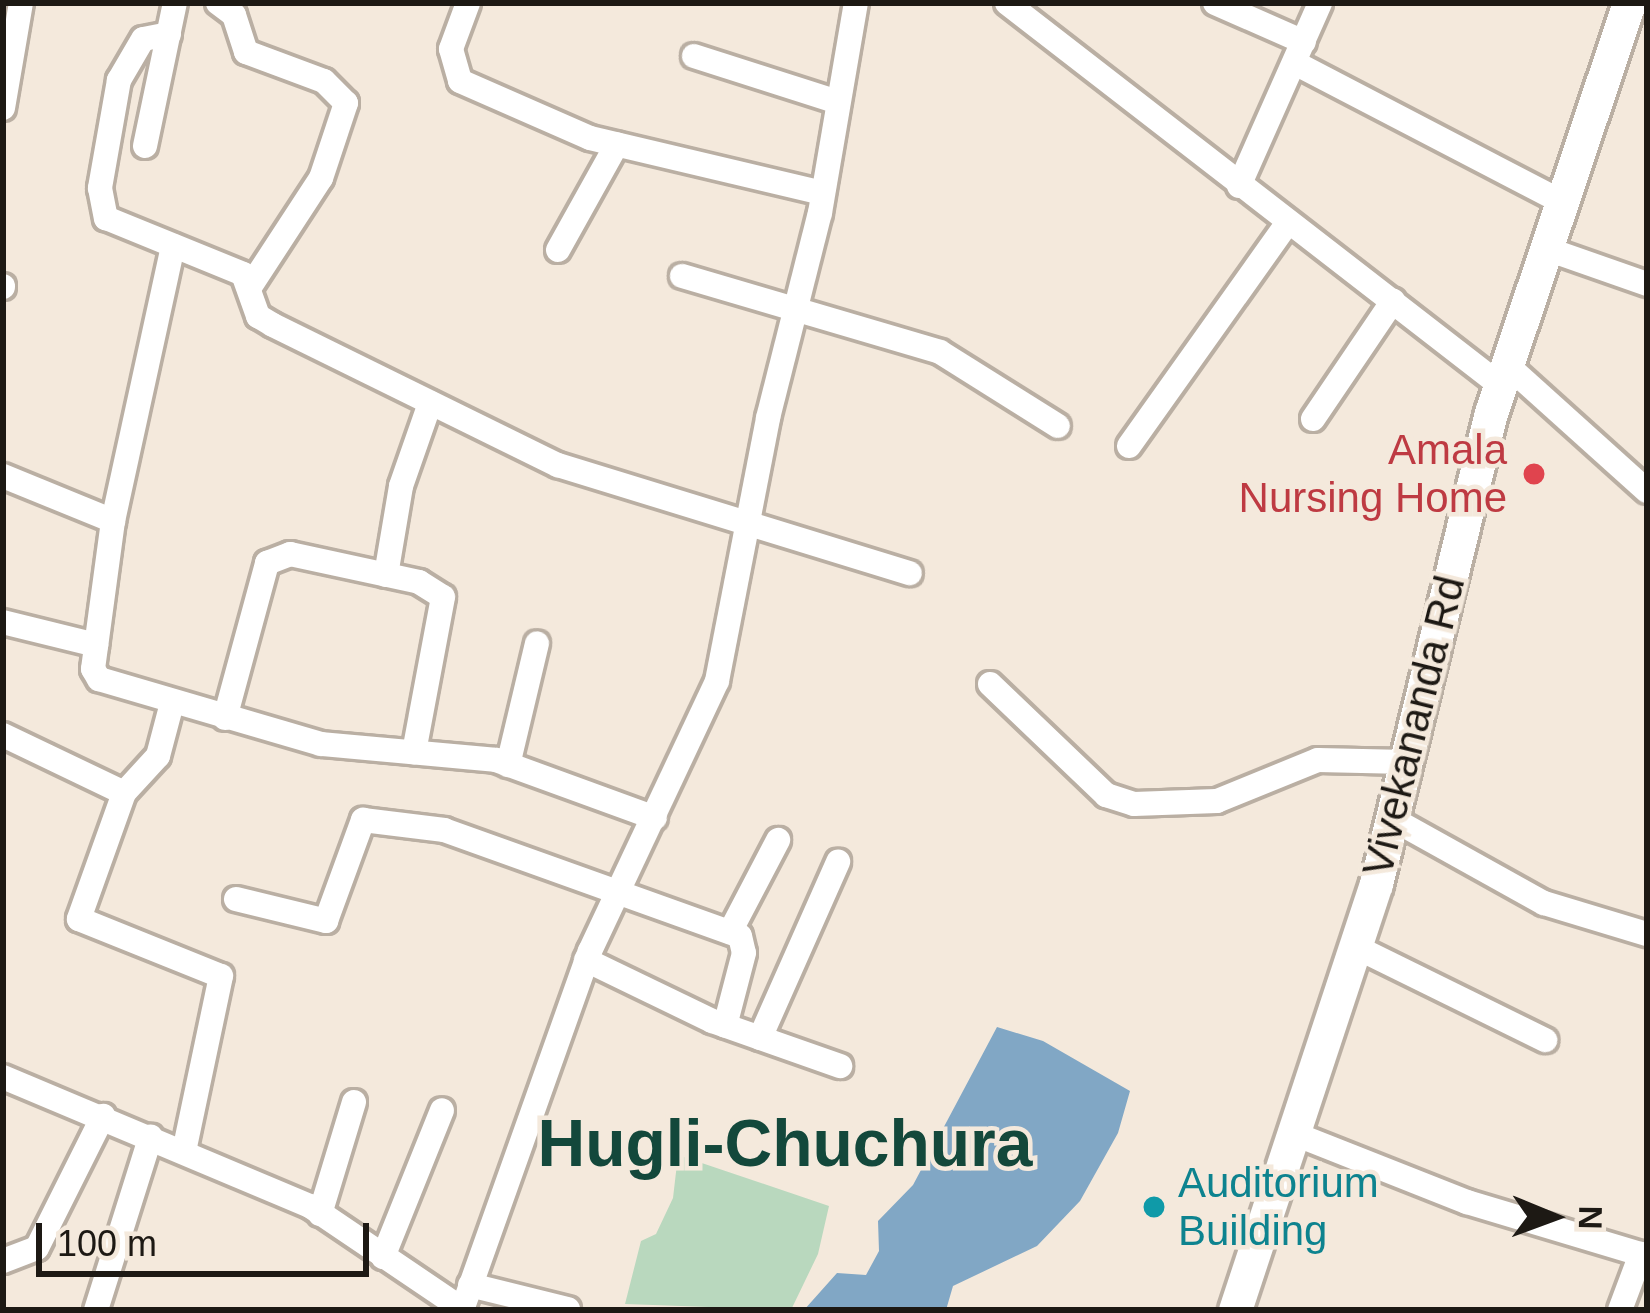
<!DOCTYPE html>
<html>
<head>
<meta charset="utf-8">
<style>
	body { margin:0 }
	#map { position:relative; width:1650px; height:1313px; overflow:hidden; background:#f4e9dc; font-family:Arial,sans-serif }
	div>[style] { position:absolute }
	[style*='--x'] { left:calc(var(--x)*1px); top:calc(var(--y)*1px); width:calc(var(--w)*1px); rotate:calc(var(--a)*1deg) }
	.green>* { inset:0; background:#b9d8be }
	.water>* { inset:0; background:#81a7c5 }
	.roads { filter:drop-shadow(3px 0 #baafa3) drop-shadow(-3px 0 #baafa3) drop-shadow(0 3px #baafa3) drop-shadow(0 -3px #baafa3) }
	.street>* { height:24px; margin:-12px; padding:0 12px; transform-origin:12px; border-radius:12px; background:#fff }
	.secondary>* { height:33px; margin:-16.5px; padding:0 16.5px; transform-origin:16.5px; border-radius:16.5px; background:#fff }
	.dots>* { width:33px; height:33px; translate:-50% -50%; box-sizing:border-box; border:6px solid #f4e9dc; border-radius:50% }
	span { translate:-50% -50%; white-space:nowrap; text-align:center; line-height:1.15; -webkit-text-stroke:9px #f4e9dc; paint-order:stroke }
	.health-label { font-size:42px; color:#be3a42 }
	.right { translate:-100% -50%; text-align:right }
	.street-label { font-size:42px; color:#1d1914 }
	.culture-label { font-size:42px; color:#0d838f }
	.left { translate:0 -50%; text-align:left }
	.town-label { font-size:66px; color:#13483b; font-weight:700 }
	.frame { position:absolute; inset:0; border:6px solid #1d1914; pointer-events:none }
	.north { position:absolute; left:1494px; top:1157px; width:120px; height:120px; -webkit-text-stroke:9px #f4e9dc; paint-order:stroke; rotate:91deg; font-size:33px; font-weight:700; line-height:48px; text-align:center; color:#1d1914 }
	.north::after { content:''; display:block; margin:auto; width:42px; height:54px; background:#1d1914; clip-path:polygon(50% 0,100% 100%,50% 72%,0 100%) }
	.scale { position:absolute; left:36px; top:1223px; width:333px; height:54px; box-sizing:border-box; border:6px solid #1d1914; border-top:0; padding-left:15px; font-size:36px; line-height:42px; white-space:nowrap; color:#1d1914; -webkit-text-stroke:9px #f4e9dc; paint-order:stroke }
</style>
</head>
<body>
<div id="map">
	<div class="green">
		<i style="clip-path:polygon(678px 1155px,829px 1206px,818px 1254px,791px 1310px,625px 1304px,641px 1241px,656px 1234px,673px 1198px)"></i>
	</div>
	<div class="water">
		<i style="clip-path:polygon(997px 1027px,1043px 1041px,1130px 1091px,1118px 1133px,1080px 1201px,1037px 1246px,953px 1286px,946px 1310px,804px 1310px,837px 1273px,866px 1275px,879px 1251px,878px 1221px,913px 1185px)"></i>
	</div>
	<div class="roads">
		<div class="street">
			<i style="--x:218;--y:3;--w:20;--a:37"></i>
			<i style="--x:234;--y:15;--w:39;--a:72"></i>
			<i style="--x:246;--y:52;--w:83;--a:20.4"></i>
			<i style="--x:324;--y:81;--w:31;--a:45"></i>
			<i style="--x:346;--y:103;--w:79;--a:108.4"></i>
			<i style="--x:321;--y:178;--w:130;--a:123.1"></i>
			<i style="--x:468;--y:3;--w:49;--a:110.3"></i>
			<i style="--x:451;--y:49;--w:33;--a:74"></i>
			<i style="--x:460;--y:81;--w:142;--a:23.7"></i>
			<i style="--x:590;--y:138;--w:239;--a:13.3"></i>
			<i style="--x:1007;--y:3;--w:624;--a:37.77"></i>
			<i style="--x:1215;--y:3;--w:97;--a:23.7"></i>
			<i style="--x:169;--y:34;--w:26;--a:169"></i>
			<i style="--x:143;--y:39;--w:48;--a:120.3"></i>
			<i style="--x:119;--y:80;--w:110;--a:100"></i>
			<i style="--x:100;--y:188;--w:31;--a:79"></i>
			<i style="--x:106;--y:218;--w:148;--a:22.2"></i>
			<i style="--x:243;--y:274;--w:45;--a:70.3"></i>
			<i style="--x:258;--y:316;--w:17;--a:31"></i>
			<i style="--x:273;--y:325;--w:318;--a:26.2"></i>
			<i style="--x:558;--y:465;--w:368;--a:17.1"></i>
			<i style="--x:694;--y:56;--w:151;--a:17.7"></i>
			<i style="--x:1295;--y:63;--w:303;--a:27.5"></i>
			<i style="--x:3;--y:108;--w:107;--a:-80.3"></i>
			<i style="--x:145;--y:146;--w:146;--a:-78.2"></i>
			<i style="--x:1239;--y:186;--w:200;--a:-66.1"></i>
			<i style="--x:173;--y:246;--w:281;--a:102.3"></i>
			<i style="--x:113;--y:521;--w:149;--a:97.7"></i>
			<i style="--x:93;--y:669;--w:12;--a:59"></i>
			<i style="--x:99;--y:679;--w:231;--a:16.3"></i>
			<i style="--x:321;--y:744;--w:176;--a:5.2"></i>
			<i style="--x:496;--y:760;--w:169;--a:20"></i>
			<i style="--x:1547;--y:249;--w:106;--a:19.3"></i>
			<i style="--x:558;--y:250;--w:121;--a:-60.9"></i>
			<i style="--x:682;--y:276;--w:269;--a:16.4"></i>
			<i style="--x:940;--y:352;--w:139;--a:32.1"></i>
			<i style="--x:3;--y:286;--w:1;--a:90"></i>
			<i style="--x:1507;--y:365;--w:188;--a:42"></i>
			<i style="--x:1313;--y:419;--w:143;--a:-55.9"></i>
			<i style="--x:1129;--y:446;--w:275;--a:-54.6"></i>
			<i style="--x:3;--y:476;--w:119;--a:22.2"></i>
			<i style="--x:386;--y:575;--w:90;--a:-80.4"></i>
			<i style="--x:401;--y:486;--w:88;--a:-70.7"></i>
			<i style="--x:3;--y:622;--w:96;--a:13.9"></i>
			<i style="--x:990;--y:684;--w:161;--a:43.7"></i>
			<i style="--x:1106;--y:795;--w:29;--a:18"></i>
			<i style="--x:1134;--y:804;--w:83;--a:-2.1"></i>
			<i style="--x:1217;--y:801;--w:109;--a:-22.1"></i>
			<i style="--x:1318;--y:760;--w:88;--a:1.3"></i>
			<i style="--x:225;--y:718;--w:161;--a:-74.8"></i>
			<i style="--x:267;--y:563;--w:25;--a:-21"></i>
			<i style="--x:290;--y:554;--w:132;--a:12.2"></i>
			<i style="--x:419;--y:582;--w:28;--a:32"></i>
			<i style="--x:443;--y:597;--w:158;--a:100.6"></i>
			<i style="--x:3;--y:735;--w:134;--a:25.6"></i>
			<i style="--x:124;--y:793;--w:134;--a:109.7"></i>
			<i style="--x:79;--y:919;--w:153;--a:21.9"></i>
			<i style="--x:221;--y:976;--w:179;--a:101.9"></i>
			<i style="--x:508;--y:765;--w:125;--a:-76.6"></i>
			<i style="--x:124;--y:793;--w:50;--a:-47.4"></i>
			<i style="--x:158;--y:756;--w:55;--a:-75.2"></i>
			<i style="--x:1391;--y:818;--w:175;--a:29.1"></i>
			<i style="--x:1544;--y:903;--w:108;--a:16.8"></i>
			<i style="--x:236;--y:899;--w:93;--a:13.7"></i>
			<i style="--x:326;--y:921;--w:108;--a:-69.9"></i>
			<i style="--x:363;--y:820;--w:82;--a:7"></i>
			<i style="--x:444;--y:830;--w:314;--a:19.7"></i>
			<i style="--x:740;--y:936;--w:17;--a:77"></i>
			<i style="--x:744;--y:953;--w:75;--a:104.6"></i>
			<i style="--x:730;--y:932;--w:104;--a:-62.4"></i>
			<i style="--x:1356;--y:947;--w:211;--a:26.2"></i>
			<i style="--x:586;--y:960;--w:140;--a:25.8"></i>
			<i style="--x:712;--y:1021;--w:136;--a:19.4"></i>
			<i style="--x:760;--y:1038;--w:193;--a:-66.1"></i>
			<i style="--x:3;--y:1077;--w:333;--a:22.8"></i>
			<i style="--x:310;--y:1206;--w:184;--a:34.1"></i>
			<i style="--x:1295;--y:1134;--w:185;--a:21.6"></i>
			<i style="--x:1467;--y:1202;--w:188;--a:16.7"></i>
			<i style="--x:320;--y:1214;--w:117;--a:-73.1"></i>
			<i style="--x:383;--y:1257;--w:158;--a:-68.1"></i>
			<i style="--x:3;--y:1261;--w:36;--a:-21"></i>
			<i style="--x:37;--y:1248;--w:148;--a:-63.4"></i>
			<i style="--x:470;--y:1285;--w:101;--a:13.8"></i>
			<i style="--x:96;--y:1310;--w:182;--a:-72.5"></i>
			<i style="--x:462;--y:1310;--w:381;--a:-70.4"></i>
			<i style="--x:590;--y:951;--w:298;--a:-64.8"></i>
			<i style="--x:717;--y:681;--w:268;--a:-79"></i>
			<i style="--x:768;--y:418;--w:211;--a:-75.8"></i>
			<i style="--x:820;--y:213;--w:213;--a:-80.3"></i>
			<i style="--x:1620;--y:1310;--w:60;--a:-69.4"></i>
		</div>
		<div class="secondary">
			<i style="--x:1235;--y:1310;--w:449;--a:-71.7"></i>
			<i style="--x:1376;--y:884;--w:485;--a:-76.3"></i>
			<i style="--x:1491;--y:413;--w:433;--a:-71.4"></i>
		</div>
	</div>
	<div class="dots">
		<i style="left:1534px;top:474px;background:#e0444e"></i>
		<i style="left:1154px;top:1207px;background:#0f9aa8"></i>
	</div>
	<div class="health-label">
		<span class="right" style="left:1507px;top:474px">Amala<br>Nursing Home</span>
	</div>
	<div class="street-label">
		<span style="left:1414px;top:726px;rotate:-76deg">Vivekananda Rd</span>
	</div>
	<div class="culture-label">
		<span class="left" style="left:1178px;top:1207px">Auditorium<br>Building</span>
	</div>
	<div class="town-label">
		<span style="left:785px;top:1144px">Hugli-Chuchura</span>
	</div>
	<div class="frame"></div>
	<div class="north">N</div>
	<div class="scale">100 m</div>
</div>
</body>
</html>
